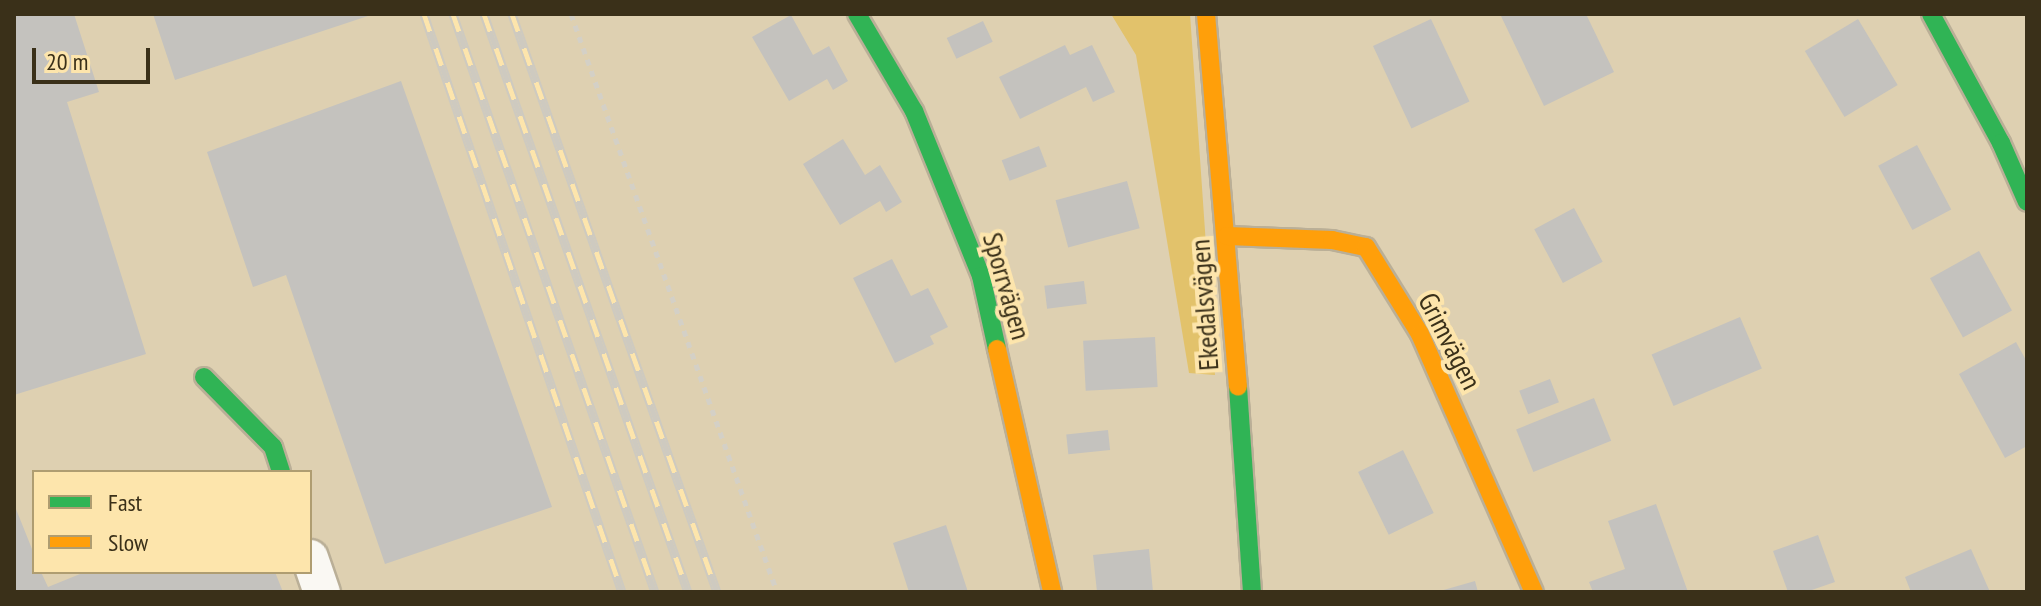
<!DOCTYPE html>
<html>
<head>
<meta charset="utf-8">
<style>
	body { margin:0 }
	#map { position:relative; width:2041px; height:606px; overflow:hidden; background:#ded0b1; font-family:"PT Sans Narrow",sans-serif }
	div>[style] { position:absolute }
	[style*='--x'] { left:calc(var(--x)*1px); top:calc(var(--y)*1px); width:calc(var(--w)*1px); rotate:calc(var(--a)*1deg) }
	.green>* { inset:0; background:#e2c26b }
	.building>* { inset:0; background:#c4c2be; transform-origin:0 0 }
	.path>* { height:5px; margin-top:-2.5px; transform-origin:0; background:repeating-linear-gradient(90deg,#d4d0c6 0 6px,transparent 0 12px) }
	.roads { filter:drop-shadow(2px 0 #baaf97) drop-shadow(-2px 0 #baaf97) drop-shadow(0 2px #baaf97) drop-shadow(0 -2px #baaf97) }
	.street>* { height:36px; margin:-18px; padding:0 18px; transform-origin:18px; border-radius:18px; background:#faf8f3 }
	.fast>* { height:18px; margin:-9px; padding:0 9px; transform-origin:9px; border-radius:9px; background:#30b455 }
	.slow>* { height:18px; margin:-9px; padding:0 9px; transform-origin:9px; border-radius:9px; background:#ff9f0a }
	.rail>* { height:9px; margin-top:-4.5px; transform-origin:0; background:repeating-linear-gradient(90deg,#fde5ac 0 18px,#cecac0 0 36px); box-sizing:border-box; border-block:2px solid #cecac0 }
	span { translate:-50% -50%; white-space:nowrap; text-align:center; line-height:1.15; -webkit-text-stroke:8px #fde5ac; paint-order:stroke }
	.street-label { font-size:28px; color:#3a3019 }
	.frame { position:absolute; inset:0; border:16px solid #3a3019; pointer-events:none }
	.legend { position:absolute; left:32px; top:470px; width:280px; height:104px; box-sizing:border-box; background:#fde5ac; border:2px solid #af9d71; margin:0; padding:10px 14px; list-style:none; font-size:24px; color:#3a3019 }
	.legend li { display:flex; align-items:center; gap:16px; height:40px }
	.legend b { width:40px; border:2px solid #af9d71 }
	.scale { position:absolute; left:32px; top:48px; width:118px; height:36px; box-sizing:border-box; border:4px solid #3a3019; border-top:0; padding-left:10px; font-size:24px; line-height:28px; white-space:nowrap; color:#3a3019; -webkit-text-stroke:6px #fde5ac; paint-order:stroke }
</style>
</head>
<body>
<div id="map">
	<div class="green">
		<i style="clip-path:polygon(1111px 14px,1190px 14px,1215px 375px,1189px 373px,1136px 55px)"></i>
	</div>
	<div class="building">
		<i style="clip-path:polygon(14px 14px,74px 14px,99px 92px,67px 102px,146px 354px,14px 395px)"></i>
		<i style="clip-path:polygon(153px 14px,371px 14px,371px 15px,175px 80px)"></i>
		<i style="clip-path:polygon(1500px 14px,1586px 14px,1614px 72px,1544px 106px)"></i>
		<i style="clip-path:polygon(791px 15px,813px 55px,829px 46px,848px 81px,833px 90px,827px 79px,789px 101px,752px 37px)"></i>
		<i style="left:1431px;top:19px;width:91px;height:64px;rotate:65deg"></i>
		<i style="left:1858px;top:19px;width:77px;height:62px;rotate:59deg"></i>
		<i style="left:983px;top:21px;width:23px;height:40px;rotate:65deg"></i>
		<i style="clip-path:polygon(1065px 45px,1070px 55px,1092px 45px,1115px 92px,1093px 102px,1086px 87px,1020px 119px,999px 77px)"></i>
		<i style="clip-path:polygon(401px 81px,552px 507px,385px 564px,286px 275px,253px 287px,207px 152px)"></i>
		<i style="clip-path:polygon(843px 139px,865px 175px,880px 165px,902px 202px,886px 212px,880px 201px,840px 225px,803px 164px)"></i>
		<i style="left:1917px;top:145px;width:73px;height:44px;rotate:62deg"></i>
		<i style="left:1039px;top:146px;width:22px;height:40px;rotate:69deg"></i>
		<i style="left:1127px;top:181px;width:49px;height:74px;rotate:75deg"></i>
		<i style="left:1574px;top:208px;width:61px;height:45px;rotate:62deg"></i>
		<i style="left:1979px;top:251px;width:68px;height:56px;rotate:61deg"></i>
		<i style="clip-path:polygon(892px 259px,911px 296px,928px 288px,948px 327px,930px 336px,934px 344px,895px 363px,853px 278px)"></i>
		<i style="left:1084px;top:281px;width:23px;height:40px;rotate:83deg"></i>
		<i style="left:1740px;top:317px;width:56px;height:96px;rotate:67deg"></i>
		<i style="left:1155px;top:337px;width:50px;height:72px;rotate:87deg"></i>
		<i style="clip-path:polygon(2016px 342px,2027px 362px,2027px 446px,2005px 458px,1959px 374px)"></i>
		<i style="left:1550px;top:379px;width:25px;height:33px;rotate:69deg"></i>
		<i style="left:1594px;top:398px;width:46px;height:84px;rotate:68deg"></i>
		<i style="left:1108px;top:430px;width:20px;height:42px;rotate:84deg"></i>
		<i style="left:1403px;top:450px;width:70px;height:50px;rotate:64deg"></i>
		<i style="clip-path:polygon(14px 504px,34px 554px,34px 572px,41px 572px,48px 587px,85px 572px,275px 572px,283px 592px,14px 592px)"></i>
		<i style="clip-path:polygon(1656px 504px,1688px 592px,1593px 592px,1589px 582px,1625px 569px,1608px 521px)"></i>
		<i style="clip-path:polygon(946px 525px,968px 592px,909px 592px,893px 543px)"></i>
		<i style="clip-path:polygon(1818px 535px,1835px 582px,1806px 592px,1788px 592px,1773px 551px)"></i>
		<i style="clip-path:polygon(1149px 549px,1153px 592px,1097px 592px,1093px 555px)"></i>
		<i style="clip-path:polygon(1971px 549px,1990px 592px,1911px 592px,1905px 577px)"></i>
		<i style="clip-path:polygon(1475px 581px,1478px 592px,1440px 592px,1440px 591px)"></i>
	</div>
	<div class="path">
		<i style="--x:571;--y:14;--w:614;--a:70.38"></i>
	</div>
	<div class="roads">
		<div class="street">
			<i style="--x:310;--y:558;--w:36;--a:71"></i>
		</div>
		<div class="fast">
			<i style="--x:857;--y:14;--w:113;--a:59.6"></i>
			<i style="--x:914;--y:111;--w:178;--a:67.9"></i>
			<i style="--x:981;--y:276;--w:75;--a:77.6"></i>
			<i style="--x:1931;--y:14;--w:147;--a:61.5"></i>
			<i style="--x:2001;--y:143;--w:64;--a:66.2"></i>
			<i style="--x:204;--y:377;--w:98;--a:45.4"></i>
			<i style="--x:273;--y:447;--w:26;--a:72"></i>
			<i style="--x:1238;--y:387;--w:205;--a:86.1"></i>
		</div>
		<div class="slow">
			<i style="--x:1206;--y:14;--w:374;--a:85.1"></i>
			<i style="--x:1227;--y:236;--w:105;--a:2.2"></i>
			<i style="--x:1332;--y:240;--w:35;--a:12"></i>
			<i style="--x:1366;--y:247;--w:102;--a:58.2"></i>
			<i style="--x:1420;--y:334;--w:282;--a:66.2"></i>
			<i style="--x:997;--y:349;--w:249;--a:77.2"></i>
		</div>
	</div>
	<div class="rail">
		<i style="--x:424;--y:14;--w:611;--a:71.09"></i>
		<i style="--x:453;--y:14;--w:612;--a:70.74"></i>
		<i style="--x:484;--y:14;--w:613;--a:70.56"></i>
		<i style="--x:512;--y:14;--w:613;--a:70.47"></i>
	</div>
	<div class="street-label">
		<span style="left:1007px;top:286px;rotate:74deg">Sporrvägen</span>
		<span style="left:1204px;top:305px;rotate:-94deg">Ekedalsvägen</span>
		<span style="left:1450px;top:341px;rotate:63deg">Grimvägen</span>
	</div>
	<div class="frame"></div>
	<ul class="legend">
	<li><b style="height:10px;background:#30b455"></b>Fast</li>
	<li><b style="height:10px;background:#ff9f0a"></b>Slow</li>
	</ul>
	<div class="scale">20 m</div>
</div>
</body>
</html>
